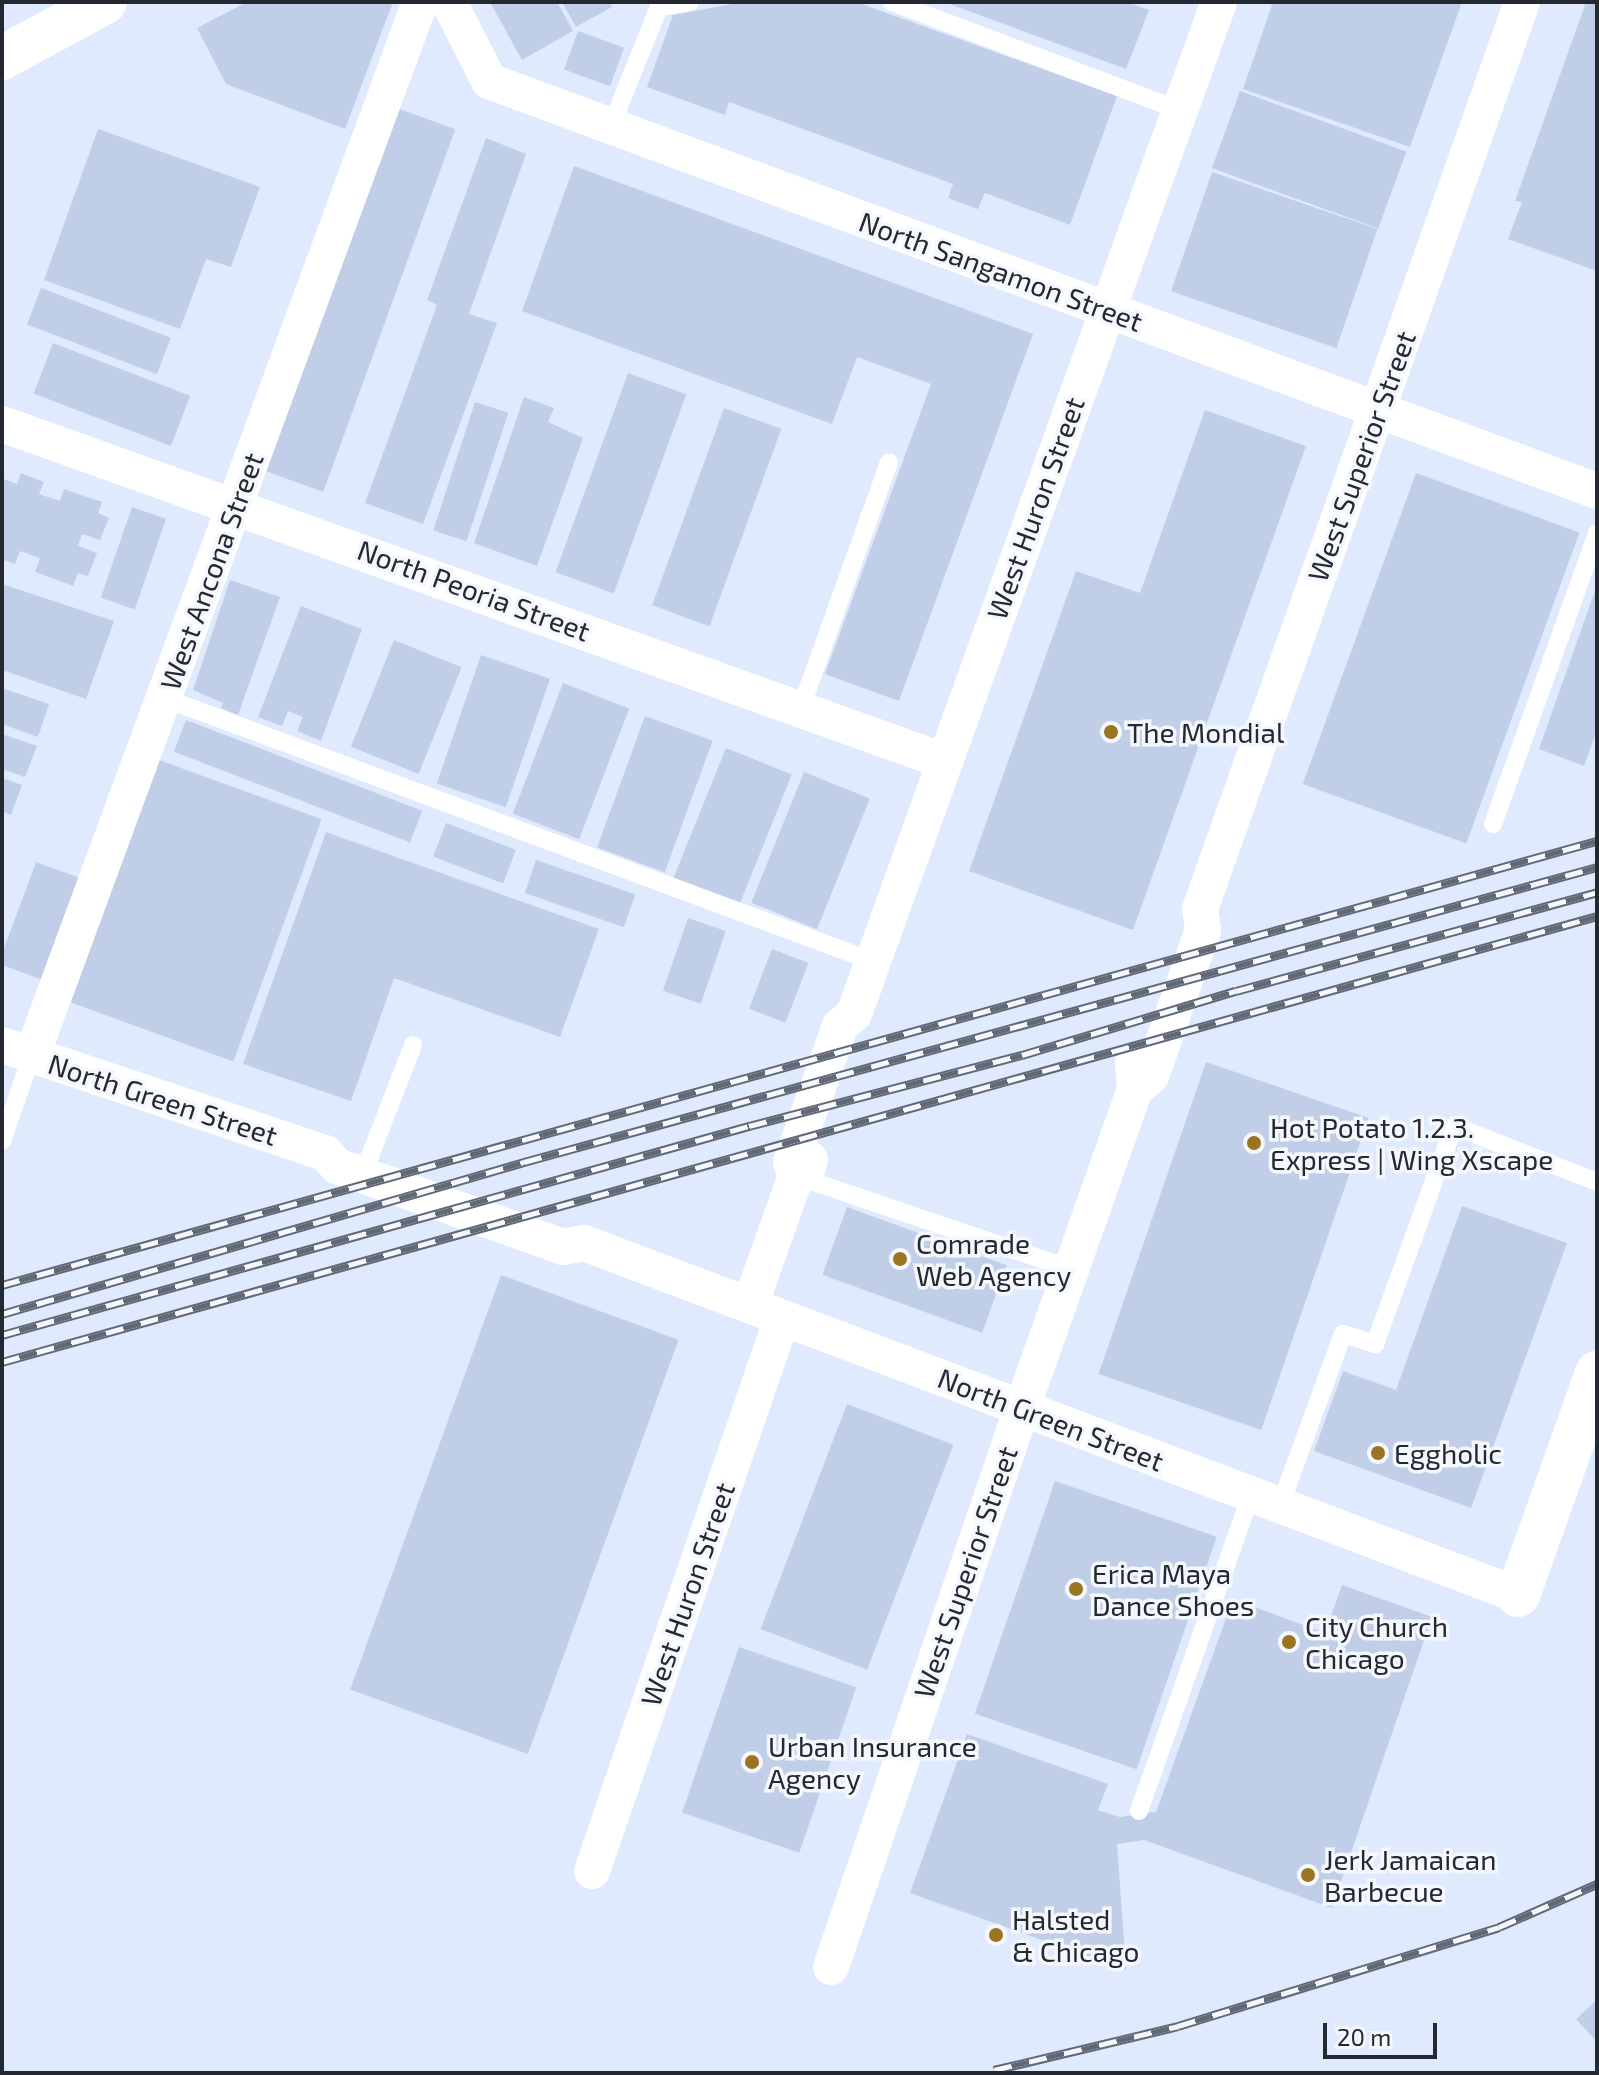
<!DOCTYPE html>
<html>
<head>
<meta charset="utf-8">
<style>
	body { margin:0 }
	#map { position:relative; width:1599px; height:2075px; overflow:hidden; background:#dfeafe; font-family:"Exo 2",sans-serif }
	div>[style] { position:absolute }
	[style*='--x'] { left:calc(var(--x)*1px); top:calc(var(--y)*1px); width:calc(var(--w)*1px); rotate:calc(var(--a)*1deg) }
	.building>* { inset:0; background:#c0cfe7; transform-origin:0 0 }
	.lane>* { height:18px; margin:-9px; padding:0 9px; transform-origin:9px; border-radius:9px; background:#fff }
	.street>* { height:36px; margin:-18px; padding:0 18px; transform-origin:18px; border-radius:18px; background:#fff }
	.secondary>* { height:44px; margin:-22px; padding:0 22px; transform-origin:22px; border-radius:22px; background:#fff }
	.rail>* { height:9px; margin-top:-4.5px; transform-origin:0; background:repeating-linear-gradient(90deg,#f4f7fc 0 18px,#626976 0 36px); box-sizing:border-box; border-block:2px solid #626976 }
	.dots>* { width:22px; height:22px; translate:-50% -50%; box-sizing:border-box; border:4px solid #f4f7fc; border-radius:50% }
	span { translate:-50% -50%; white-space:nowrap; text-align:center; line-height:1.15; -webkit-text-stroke:7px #f4f7fc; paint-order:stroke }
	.street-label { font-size:28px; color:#232831 }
	.poi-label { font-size:28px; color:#232831 }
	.left { translate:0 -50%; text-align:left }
	.frame { position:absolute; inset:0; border:4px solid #232831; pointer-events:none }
	.scale { position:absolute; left:1323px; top:2023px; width:114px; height:36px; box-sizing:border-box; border:4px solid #232831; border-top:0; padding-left:10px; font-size:24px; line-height:28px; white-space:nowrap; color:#232831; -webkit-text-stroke:6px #f4f7fc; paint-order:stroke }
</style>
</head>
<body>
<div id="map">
	<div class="building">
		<i style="clip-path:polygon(247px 2px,393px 2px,345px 129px,226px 84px,197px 28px)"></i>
		<i style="clip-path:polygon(490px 2px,557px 2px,573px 31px,522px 60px)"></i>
		<i style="clip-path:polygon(562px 2px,609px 2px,612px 7px,576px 27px)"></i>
		<i style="clip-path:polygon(743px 2px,856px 2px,1117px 96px,1070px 225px,985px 193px,978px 209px,948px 198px,953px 184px,729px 102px,725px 115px,647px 87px,673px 15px)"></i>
		<i style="clip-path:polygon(944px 2px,1127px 2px,1149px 10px,1126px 69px)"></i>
		<i style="clip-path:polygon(1273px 2px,1462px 2px,1410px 147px,1243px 89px)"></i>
		<i style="clip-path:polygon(1586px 2px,1597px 2px,1597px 271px,1508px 239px,1522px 202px,1515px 201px)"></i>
		<i style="left:578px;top:31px;width:49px;height:41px;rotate:20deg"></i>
		<i style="left:1240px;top:91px;width:177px;height:82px;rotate:20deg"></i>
		<i style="left:397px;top:108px;width:62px;height:386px;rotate:20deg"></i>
		<i style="clip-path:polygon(98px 129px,260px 187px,231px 267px,206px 259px,180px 329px,44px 280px)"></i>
		<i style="clip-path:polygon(486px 138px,526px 154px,469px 314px,497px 323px,423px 524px,365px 503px,437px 305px,427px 300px)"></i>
		<i style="clip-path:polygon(574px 166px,1033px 334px,899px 701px,825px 674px,931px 384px,857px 357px,832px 424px,522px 311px)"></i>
		<i style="left:1212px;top:172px;width:175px;height:126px;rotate:19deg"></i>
		<i style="left:41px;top:288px;width:139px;height:39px;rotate:21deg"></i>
		<i style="left:53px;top:343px;width:147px;height:54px;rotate:21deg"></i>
		<i style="left:628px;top:373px;width:62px;height:212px;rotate:20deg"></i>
		<i style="clip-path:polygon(524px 397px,554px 408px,548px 422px,583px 438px,537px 566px,474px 543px)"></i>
		<i style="left:475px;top:402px;width:35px;height:135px;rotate:18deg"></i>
		<i style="left:724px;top:408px;width:61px;height:210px;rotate:20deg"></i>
		<i style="clip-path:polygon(1205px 410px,1306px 446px,1133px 930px,969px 871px,1076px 571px,1140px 593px)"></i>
		<i style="clip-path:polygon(21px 473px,44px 482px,39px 494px,60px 501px,64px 489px,102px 502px,98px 513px,109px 518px,100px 540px,82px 534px,78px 546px,97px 553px,88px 576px,78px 573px,73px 586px,35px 572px,40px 558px,20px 551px,15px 564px,2px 559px,2px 484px,4px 479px,17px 484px)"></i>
		<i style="left:1416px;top:473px;width:174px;height:331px;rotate:20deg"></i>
		<i style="left:132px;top:507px;width:36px;height:96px;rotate:19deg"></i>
		<i style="clip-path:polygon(230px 580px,280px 597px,238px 715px,221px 708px,223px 703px,193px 690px)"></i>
		<i style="clip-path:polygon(2px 584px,114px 621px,86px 699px,2px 670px)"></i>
		<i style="clip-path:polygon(1597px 585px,1597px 730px,1584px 766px,1539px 749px)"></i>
		<i style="clip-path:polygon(301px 606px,362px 629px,321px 741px,297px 731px,303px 717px,288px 711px,282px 726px,258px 717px)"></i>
		<i style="left:394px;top:640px;width:73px;height:115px;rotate:22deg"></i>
		<i style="left:481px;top:655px;width:73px;height:136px;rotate:19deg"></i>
		<i style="left:563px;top:683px;width:71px;height:140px;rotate:21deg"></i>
		<i style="clip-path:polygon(2px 688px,49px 704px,38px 737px,2px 724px)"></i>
		<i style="left:645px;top:716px;width:72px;height:140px;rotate:20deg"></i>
		<i style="left:186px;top:720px;width:253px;height:34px;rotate:21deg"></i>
		<i style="clip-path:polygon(2px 734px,37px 746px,25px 777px,2px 769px)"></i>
		<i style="left:726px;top:748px;width:71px;height:140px;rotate:22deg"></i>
		<i style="left:159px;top:760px;width:173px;height:258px;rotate:20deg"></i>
		<i style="left:804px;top:772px;width:71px;height:141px;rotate:22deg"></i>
		<i style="clip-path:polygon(2px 778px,22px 785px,11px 815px,2px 811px)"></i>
		<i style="left:446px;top:823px;width:75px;height:36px;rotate:21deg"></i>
		<i style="clip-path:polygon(326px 832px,599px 929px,560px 1037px,394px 978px,351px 1101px,243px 1064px)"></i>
		<i style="left:536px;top:860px;width:105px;height:35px;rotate:19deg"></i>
		<i style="clip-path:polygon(36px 862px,80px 878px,43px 980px,2px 965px,2px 954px)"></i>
		<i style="left:688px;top:918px;width:40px;height:77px;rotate:19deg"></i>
		<i style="left:772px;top:949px;width:39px;height:64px;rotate:21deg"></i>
		<i style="left:1206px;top:1062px;width:172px;height:330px;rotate:19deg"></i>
		<i style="clip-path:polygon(1462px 1206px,1567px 1243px,1471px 1508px,1314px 1451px,1343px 1371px,1396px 1390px)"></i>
		<i style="left:847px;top:1207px;width:170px;height:72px;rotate:20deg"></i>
		<i style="left:501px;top:1275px;width:189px;height:441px;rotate:20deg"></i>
		<i style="left:847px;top:1404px;width:114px;height:241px;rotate:21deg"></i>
		<i style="left:1055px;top:1481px;width:171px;height:246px;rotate:19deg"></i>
		<i style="clip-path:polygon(1342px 1585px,1432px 1617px,1332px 1908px,1144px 1840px,1117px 1844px,1126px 1970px,910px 1893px,967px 1734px,1108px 1784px,1098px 1810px,1120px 1817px,1156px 1812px,1233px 1599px,1325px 1633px)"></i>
		<i style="left:739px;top:1647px;width:124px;height:175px;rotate:19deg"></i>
		<i style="clip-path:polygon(1597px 2000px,1597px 2042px,1576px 2019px)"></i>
	</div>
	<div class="lane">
		<i style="--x:892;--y:2;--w:308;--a:20.6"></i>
		<i style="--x:611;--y:126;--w:128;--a:-68"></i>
		<i style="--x:659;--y:7;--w:31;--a:-9"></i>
		<i style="--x:164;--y:698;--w:755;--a:20.38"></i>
		<i style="--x:801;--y:708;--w:261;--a:-70.3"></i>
		<i style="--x:1493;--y:824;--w:309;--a:-70.3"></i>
		<i style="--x:2;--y:1141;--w:91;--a:-70.8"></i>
		<i style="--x:370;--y:1156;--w:119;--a:-68.8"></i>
		<i style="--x:796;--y:1176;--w:290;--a:18.7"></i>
		<i style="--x:1280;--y:1506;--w:183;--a:-69.9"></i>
		<i style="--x:1343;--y:1334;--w:34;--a:17"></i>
		<i style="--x:1375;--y:1344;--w:232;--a:-70.1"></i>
		<i style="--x:1454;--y:1126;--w:154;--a:21.4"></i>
		<i style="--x:1139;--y:1811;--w:335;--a:-70.5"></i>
	</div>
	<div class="street">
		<i style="--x:449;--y:2;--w:89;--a:63.1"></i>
		<i style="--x:489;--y:81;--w:1181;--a:20.31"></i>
		<i style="--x:2;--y:424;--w:1000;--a:19.68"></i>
		<i style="--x:2;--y:1045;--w:341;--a:18.5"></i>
		<i style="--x:325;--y:1153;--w:18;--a:47"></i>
		<i style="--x:337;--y:1166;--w:240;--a:19.7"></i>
		<i style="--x:563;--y:1247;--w:21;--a:-11"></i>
		<i style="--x:584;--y:1243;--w:998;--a:20.65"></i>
		<i style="--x:32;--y:1055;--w:1122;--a:-69.77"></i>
		<i style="--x:1135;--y:1089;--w:21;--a:-39"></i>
		<i style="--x:1151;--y:1076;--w:155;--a:-70.4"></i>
		<i style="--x:1203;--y:930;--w:21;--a:-98"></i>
		<i style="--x:1200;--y:909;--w:962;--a:-70.45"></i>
		<i style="--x:796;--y:1176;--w:15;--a:-110"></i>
		<i style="--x:791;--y:1162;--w:145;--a:-70.2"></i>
		<i style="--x:840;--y:1026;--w:18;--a:-41"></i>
		<i style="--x:854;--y:1014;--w:1076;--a:-70.17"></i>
		<i style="--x:750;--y:1305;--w:137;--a:-70.4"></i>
		<i style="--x:796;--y:1176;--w:15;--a:-37"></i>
		<i style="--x:808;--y:1167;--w:8;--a:-76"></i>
		<i style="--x:592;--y:1871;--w:585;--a:-71.04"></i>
		<i style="--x:831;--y:1967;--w:591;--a:-71.14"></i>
		<i style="--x:1022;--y:1408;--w:338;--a:-70.5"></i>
		<i style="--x:1135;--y:1089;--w:25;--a:-95"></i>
	</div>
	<div class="secondary">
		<i style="--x:2;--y:58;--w:117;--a:-28.5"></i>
		<i style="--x:1518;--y:1595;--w:236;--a:-70.4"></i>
	</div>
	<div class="rail">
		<i style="--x:2;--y:1285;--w:1656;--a:-15.56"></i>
		<i style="--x:2;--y:1314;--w:544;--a:-16.23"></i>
		<i style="--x:524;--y:1162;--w:1113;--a:-15.37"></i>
		<i style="--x:2;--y:1335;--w:776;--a:-15.63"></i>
		<i style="--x:749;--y:1126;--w:282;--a:-14.6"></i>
		<i style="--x:1022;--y:1055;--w:223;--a:-16.7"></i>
		<i style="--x:1236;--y:991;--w:374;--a:-15.3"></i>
		<i style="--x:2;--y:1362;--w:1656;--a:-15.62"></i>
		<i style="--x:994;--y:2070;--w:189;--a:-13.4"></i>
		<i style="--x:1178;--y:2026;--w:336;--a:-17.1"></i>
		<i style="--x:1499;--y:1927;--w:107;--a:-23.7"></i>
	</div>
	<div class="dots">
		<i style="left:1111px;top:732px;background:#9a7420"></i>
		<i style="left:1254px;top:1143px;background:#9a7420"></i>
		<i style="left:900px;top:1259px;background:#9a7420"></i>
		<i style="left:1378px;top:1453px;background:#9a7420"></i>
		<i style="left:1076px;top:1589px;background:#9a7420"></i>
		<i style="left:1289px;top:1642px;background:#9a7420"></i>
		<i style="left:752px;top:1762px;background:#9a7420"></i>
		<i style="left:1308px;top:1875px;background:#9a7420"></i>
		<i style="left:996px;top:1935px;background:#9a7420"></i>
	</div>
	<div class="street-label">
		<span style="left:1001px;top:271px;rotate:20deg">North Sangamon Street</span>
		<span style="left:1361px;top:456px;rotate:-70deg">West Superior Street</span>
		<span style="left:1035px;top:508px;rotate:-70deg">West Huron Street</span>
		<span style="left:211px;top:571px;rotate:-70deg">West Ancona Street</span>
		<span style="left:474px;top:590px;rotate:20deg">North Peoria Street</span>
		<span style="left:163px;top:1099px;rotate:18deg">North Green Street</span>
		<span style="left:1051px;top:1419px;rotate:21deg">North Green Street</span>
		<span style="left:965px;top:1572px;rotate:-71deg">West Superior Street</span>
		<span style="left:687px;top:1594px;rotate:-71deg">West Huron Street</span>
	</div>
	<div class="poi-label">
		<span class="left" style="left:1127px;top:732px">The Mondial</span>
		<span class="left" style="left:1270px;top:1143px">Hot Potato 1.2.3.<br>Express | Wing Xscape</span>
		<span class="left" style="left:916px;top:1259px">Comrade<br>Web Agency</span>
		<span class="left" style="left:1394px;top:1453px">Eggholic</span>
		<span class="left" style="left:1092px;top:1589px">Erica Maya<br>Dance Shoes</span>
		<span class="left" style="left:1305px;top:1642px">City Church<br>Chicago</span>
		<span class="left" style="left:768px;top:1762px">Urban Insurance<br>Agency</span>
		<span class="left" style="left:1324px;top:1875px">Jerk Jamaican<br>Barbecue</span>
		<span class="left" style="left:1012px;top:1935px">Halsted<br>&amp; Chicago</span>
	</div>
	<div class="frame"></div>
	<div class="scale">20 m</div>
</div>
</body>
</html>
